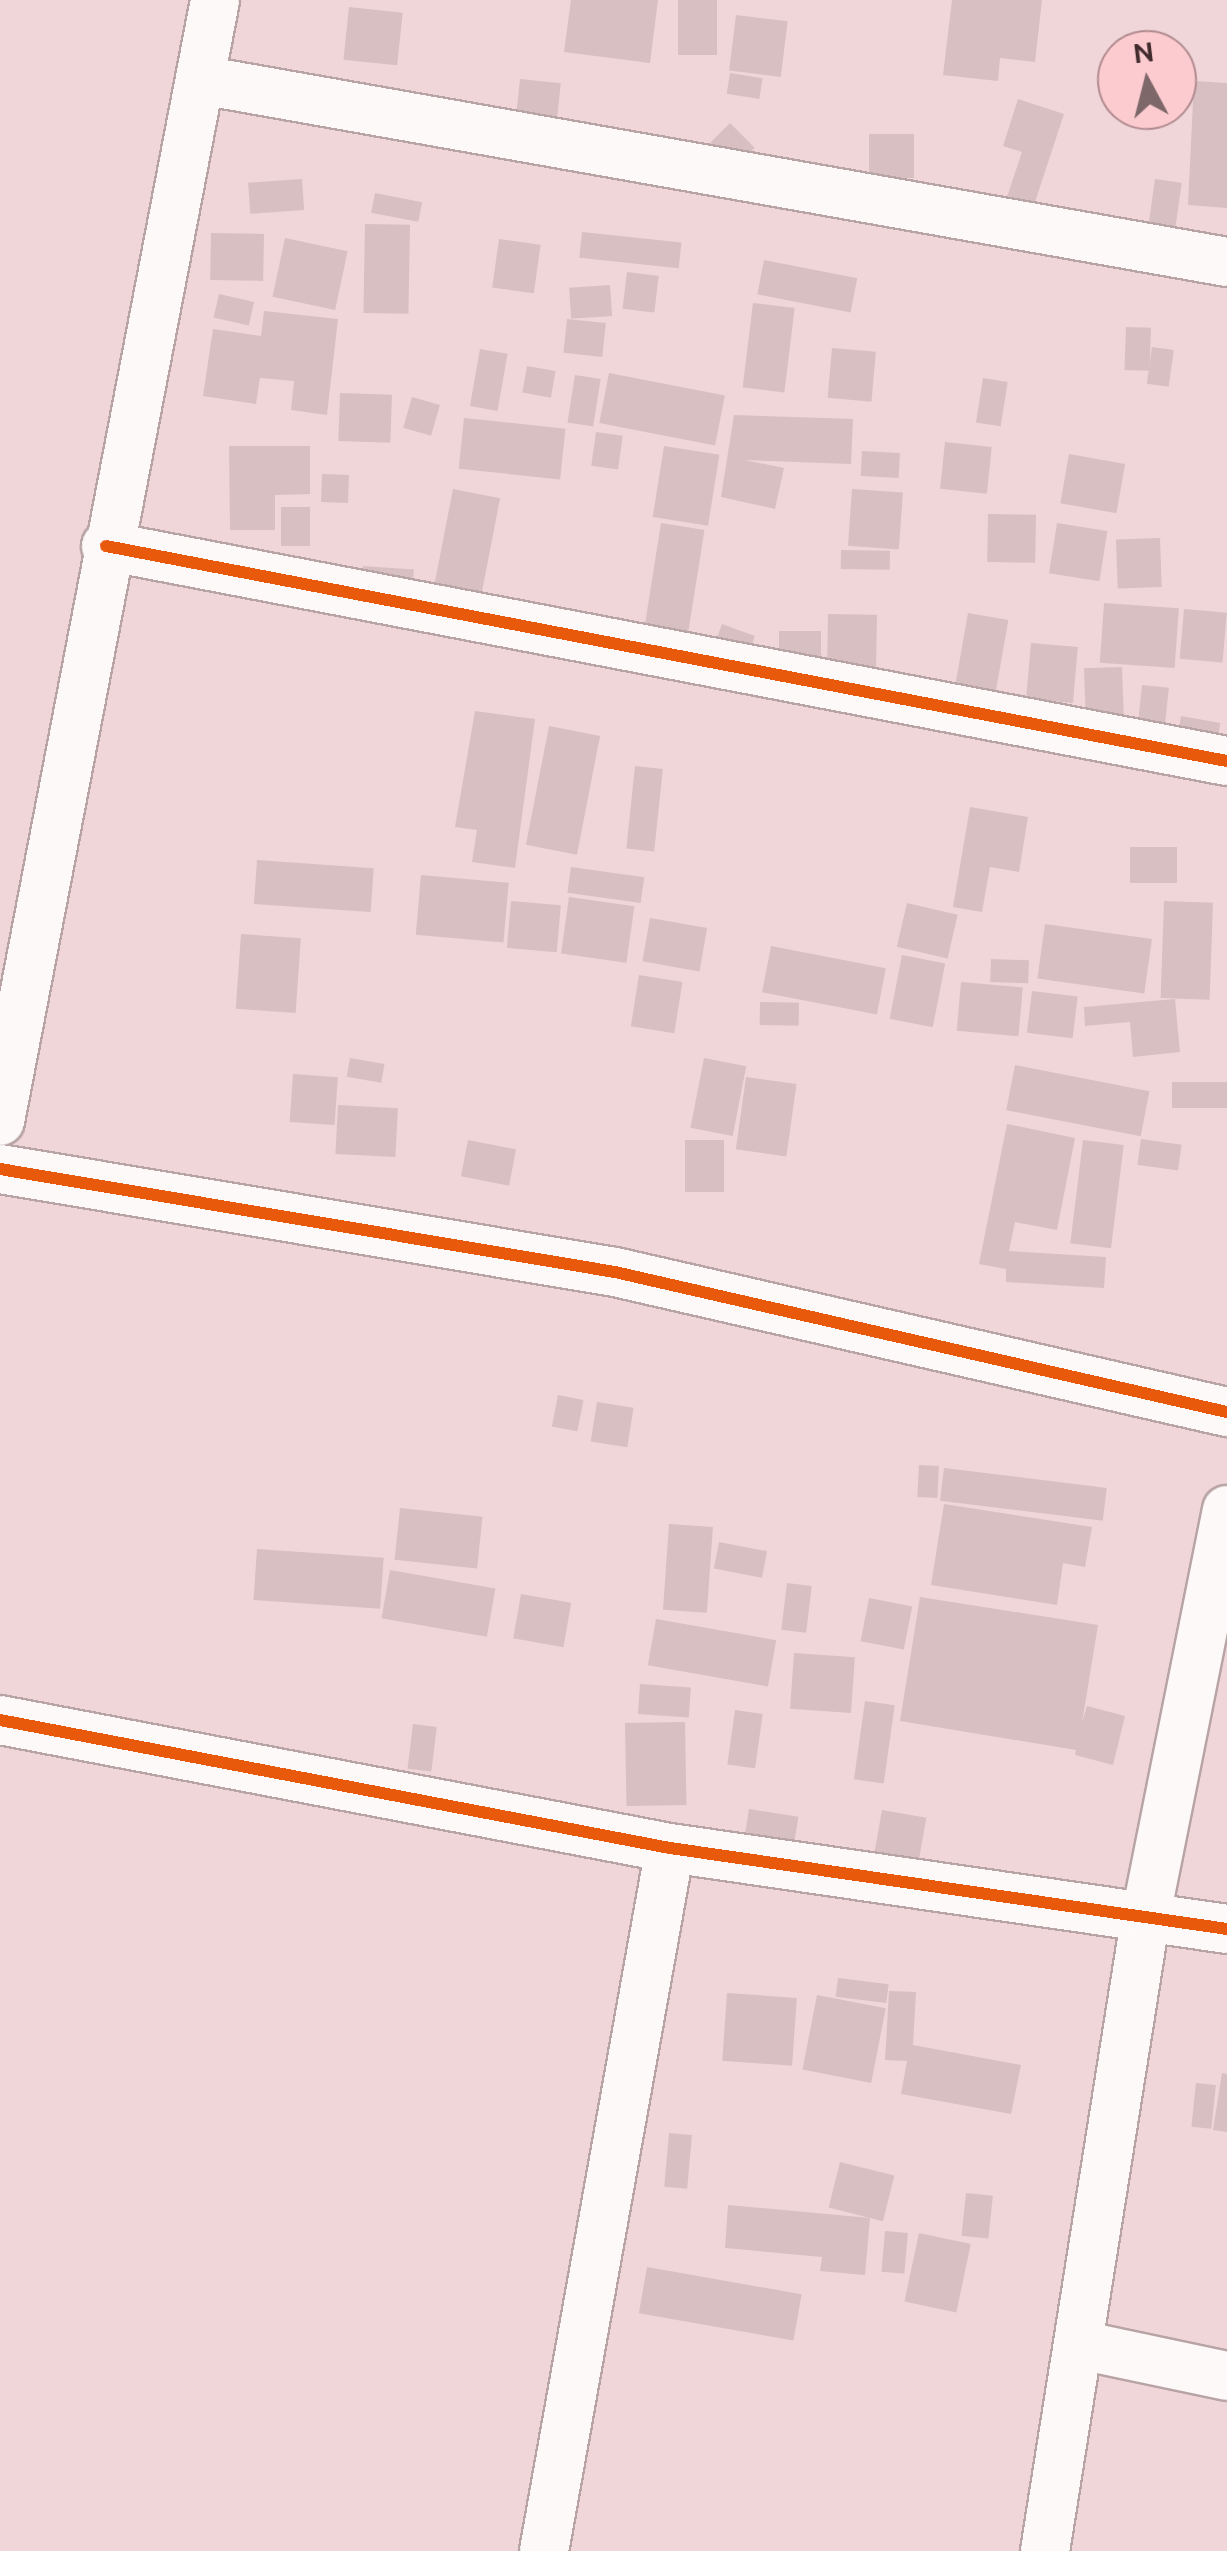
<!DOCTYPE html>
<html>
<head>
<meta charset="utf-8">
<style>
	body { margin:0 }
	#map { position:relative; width:1227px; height:2551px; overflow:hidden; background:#f0d6d8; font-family:Ubuntu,sans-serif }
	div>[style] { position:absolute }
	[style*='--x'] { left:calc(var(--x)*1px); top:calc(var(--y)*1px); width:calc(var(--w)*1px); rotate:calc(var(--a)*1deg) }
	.building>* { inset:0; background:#d8bfc2; transform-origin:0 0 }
	.roads { filter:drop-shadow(2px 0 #b8a3a5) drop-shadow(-2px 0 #b8a3a5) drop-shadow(0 2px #b8a3a5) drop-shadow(0 -2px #b8a3a5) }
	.street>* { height:48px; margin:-24px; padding:0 24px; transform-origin:24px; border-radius:24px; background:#fdf9f9 }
	.cycleway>* { height:12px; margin:-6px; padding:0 6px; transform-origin:6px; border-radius:6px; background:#e8590c }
	span { translate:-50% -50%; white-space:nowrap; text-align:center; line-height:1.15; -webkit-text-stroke:10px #fbcbd0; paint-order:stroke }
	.north { position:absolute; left:1097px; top:30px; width:100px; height:100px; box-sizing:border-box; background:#fbcbd0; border:2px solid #b18b8f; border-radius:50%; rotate:353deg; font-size:28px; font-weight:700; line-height:40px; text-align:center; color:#412b2d }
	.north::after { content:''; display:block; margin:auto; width:35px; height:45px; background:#7e6769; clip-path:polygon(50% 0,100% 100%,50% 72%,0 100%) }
</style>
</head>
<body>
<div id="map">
	<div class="building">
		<i style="clip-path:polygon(571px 0,658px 0,650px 63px,564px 52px)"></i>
		<i style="left:678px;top:0;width:39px;height:55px"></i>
		<i style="clip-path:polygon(952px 0,1042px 0,1035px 62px,1000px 58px,998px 81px,943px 75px)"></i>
		<i style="left:349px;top:7px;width:54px;height:53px;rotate:6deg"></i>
		<i style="left:736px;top:15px;width:52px;height:56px;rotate:7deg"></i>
		<i style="left:730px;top:73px;width:33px;height:21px;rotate:9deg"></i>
		<i style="left:520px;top:79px;width:41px;height:36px;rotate:6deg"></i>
		<i style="clip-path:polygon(1194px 81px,1227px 83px,1227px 208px,1188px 205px)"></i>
		<i style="clip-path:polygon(1018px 99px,1064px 114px,1032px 211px,1005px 203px,1022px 152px,1003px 146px)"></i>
		<i style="left:730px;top:123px;width:35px;height:28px;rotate:45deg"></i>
		<i style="left:869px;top:134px;width:45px;height:44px"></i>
		<i style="left:302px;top:179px;width:31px;height:54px;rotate:86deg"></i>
		<i style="left:1155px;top:179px;width:27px;height:49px;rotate:8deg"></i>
		<i style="left:375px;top:193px;width:48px;height:20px;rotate:11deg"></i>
		<i style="left:365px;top:224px;width:45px;height:89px;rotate:1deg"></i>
		<i style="left:582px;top:232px;width:100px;height:26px;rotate:6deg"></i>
		<i style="left:211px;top:233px;width:53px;height:47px;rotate:1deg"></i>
		<i style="left:285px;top:238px;width:64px;height:60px;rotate:12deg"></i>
		<i style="left:499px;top:239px;width:42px;height:49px;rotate:8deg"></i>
		<i style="left:764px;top:260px;width:95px;height:35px;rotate:11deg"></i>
		<i style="left:627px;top:272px;width:32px;height:37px;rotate:7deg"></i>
		<i style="left:610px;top:285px;width:31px;height:41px;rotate:86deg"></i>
		<i style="left:219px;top:294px;width:36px;height:24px;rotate:13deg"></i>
		<i style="left:753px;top:303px;width:42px;height:85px;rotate:7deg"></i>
		<i style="clip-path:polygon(264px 311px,338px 319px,327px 415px,291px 410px,294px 381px,260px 378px,256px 404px,203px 396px,213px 329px,261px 336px)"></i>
		<i style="left:567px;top:319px;width:39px;height:34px;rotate:6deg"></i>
		<i style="left:1126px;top:327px;width:25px;height:43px;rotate:2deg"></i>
		<i style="left:1152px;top:347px;width:22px;height:37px;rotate:8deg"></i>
		<i style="left:832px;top:348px;width:44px;height:50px;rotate:5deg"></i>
		<i style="left:480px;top:349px;width:28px;height:58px;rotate:10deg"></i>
		<i style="left:527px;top:366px;width:29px;height:27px;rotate:10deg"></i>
		<i style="left:609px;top:373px;width:118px;height:51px;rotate:11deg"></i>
		<i style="left:575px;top:375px;width:26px;height:48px;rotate:9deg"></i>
		<i style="left:983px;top:378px;width:25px;height:45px;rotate:9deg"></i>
		<i style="left:340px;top:393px;width:52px;height:48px;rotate:2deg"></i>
		<i style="left:412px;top:397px;width:29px;height:32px;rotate:16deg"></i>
		<i style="clip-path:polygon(734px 415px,853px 419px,851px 464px,744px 460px,784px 468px,775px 509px,721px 497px)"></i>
		<i style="left:464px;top:418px;width:102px;height:51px;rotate:6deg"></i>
		<i style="left:596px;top:432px;width:27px;height:34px;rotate:8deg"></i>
		<i style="left:945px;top:442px;width:47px;height:47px;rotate:6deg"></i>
		<i style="clip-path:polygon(229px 446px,310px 446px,310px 494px,275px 495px,275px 530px,230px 530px)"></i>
		<i style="left:664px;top:446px;width:56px;height:72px;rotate:9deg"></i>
		<i style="left:862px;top:451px;width:38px;height:25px;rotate:3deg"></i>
		<i style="left:1069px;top:454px;width:57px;height:50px;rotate:10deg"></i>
		<i style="left:322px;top:474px;width:27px;height:28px;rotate:2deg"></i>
		<i style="left:453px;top:489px;width:48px;height:113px;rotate:11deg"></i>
		<i style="left:852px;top:489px;width:51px;height:57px;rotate:4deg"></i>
		<i style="left:281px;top:507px;width:29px;height:39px"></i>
		<i style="left:988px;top:514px;width:48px;height:48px;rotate:1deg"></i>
		<i style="left:661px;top:523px;width:44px;height:121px;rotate:9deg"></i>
		<i style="left:1057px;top:523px;width:51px;height:51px;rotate:9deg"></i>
		<i style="left:1160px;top:538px;width:49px;height:44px;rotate:88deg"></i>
		<i style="left:841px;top:550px;width:49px;height:19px;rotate:1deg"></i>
		<i style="left:363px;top:566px;width:51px;height:23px;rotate:4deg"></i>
		<i style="left:1104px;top:603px;width:75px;height:60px;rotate:4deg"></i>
		<i style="left:1184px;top:609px;width:43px;height:50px;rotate:5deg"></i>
		<i style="left:968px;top:613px;width:41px;height:88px;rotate:10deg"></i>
		<i style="left:828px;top:614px;width:49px;height:62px;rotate:1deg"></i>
		<i style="left:722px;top:624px;width:35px;height:51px;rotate:20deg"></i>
		<i style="left:779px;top:631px;width:42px;height:38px"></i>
		<i style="left:1031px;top:643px;width:47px;height:56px;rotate:5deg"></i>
		<i style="left:1122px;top:667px;width:47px;height:38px;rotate:88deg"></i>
		<i style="left:1142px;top:685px;width:27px;height:50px;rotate:6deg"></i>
		<i style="clip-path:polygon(475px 711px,535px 719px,515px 868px,472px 862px,477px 830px,455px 827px)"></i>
		<i style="left:1181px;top:716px;width:40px;height:27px;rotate:10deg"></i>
		<i style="left:549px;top:726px;width:52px;height:121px;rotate:11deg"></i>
		<i style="left:635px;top:766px;width:28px;height:83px;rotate:6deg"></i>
		<i style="clip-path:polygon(970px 807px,1028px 817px,1019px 872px,990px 867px,982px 912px,953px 907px)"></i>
		<i style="left:1130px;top:847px;width:47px;height:36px"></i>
		<i style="left:257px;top:860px;width:117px;height:44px;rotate:4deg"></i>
		<i style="left:571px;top:867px;width:74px;height:26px;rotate:8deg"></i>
		<i style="left:421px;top:875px;width:88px;height:60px;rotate:5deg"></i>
		<i style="left:569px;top:897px;width:66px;height:57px;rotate:8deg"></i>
		<i style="left:511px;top:901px;width:50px;height:47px;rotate:5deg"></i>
		<i style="left:1164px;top:901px;width:49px;height:97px;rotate:2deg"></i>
		<i style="left:907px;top:903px;width:52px;height:45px;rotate:13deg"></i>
		<i style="left:650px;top:918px;width:58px;height:44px;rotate:10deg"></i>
		<i style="left:1045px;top:924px;width:108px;height:55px;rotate:8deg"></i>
		<i style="left:241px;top:934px;width:60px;height:75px;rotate:4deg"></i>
		<i style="left:771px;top:946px;width:117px;height:47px;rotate:11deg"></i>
		<i style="left:902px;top:955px;width:44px;height:65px;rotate:11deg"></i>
		<i style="left:991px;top:959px;width:38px;height:23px;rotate:2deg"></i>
		<i style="left:639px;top:975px;width:44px;height:52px;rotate:9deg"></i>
		<i style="left:961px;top:982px;width:62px;height:49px;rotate:5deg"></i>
		<i style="left:1032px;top:991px;width:46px;height:42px;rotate:7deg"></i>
		<i style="clip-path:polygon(1175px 999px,1180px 1052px,1133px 1057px,1130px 1022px,1085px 1026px,1084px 1007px)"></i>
		<i style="left:760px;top:1002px;width:39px;height:23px;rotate:1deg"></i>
		<i style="left:350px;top:1058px;width:35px;height:19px;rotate:10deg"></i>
		<i style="left:704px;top:1058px;width:43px;height:71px;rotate:11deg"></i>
		<i style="left:1015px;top:1065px;width:137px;height:46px;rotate:11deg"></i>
		<i style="left:293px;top:1074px;width:45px;height:48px;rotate:4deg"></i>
		<i style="left:746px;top:1077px;width:51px;height:73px;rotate:8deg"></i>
		<i style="left:1172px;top:1082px;width:55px;height:26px"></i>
		<i style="left:338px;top:1105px;width:60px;height:49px;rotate:3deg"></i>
		<i style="clip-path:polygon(1007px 1124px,1075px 1138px,1057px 1230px,1015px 1222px,1009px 1251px,1106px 1257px,1104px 1288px,1006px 1282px,1006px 1269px,979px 1264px)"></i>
		<i style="left:1141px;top:1139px;width:41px;height:26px;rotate:8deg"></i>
		<i style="left:468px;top:1140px;width:49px;height:37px;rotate:11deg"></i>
		<i style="left:685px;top:1140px;width:39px;height:52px"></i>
		<i style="left:1083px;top:1140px;width:41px;height:104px;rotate:7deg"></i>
		<i style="left:558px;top:1395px;width:26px;height:32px;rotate:11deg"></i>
		<i style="left:597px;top:1402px;width:37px;height:40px;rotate:9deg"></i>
		<i style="left:919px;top:1465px;width:20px;height:32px;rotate:3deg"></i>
		<i style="left:944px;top:1468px;width:164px;height:33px;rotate:7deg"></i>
		<i style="clip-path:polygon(944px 1504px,1092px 1527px,1085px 1567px,1063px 1563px,1057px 1605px,931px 1585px)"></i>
		<i style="left:400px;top:1508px;width:83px;height:52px;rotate:6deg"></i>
		<i style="left:669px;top:1524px;width:44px;height:86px;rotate:4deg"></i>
		<i style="left:719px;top:1542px;width:49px;height:27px;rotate:11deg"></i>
		<i style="left:257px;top:1549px;width:127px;height:51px;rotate:4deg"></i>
		<i style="left:390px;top:1570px;width:107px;height:49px;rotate:10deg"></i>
		<i style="left:787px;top:1583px;width:25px;height:47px;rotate:7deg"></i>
		<i style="left:521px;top:1594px;width:51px;height:45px;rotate:10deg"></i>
		<i style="clip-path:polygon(920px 1597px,1098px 1625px,1082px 1723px,1087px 1706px,1125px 1716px,1113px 1765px,1075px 1755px,1076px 1750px,900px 1721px)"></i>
		<i style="left:869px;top:1598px;width:44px;height:44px;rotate:11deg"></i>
		<i style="left:656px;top:1619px;width:122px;height:47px;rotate:10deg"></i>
		<i style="left:794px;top:1653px;width:61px;height:56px;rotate:4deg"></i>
		<i style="left:640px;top:1684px;width:51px;height:30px;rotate:4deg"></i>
		<i style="left:865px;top:1701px;width:30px;height:79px;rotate:8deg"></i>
		<i style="left:735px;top:1710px;width:28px;height:55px;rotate:8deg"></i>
		<i style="left:685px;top:1722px;width:83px;height:60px;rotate:89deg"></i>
		<i style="left:413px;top:1724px;width:24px;height:45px;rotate:7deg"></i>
		<i style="left:749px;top:1809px;width:50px;height:24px;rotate:9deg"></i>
		<i style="left:882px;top:1810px;width:45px;height:48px;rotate:10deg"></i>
		<i style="left:838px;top:1978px;width:51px;height:19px;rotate:7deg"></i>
		<i style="clip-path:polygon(889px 1991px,916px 1992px,913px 2045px,1021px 2065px,1011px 2114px,901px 2094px,907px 2061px,885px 2060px)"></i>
		<i style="left:727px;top:1993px;width:70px;height:68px;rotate:4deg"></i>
		<i style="left:817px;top:1995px;width:70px;height:76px;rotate:11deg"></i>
		<i style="clip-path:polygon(1222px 2073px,1227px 2074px,1227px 2132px,1213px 2130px)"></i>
		<i style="left:1196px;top:2083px;width:20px;height:44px;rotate:6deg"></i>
		<i style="left:669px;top:2133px;width:23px;height:54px;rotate:5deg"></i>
		<i style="left:840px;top:2162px;width:56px;height:47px;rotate:14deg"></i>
		<i style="left:966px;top:2193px;width:27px;height:43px;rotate:6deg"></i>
		<i style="clip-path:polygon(728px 2205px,870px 2218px,865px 2275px,820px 2271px,822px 2257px,725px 2248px)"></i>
		<i style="left:885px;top:2231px;width:23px;height:41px;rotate:5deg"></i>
		<i style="left:919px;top:2233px;width:53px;height:70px;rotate:12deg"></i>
		<i style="left:647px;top:2267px;width:157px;height:47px;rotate:10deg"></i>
	</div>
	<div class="roads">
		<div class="street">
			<i style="--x:201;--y:80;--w:1042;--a:10.06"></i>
			<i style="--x:106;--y:546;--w:1141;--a:10.86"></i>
			<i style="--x:0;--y:1121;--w:1141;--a:-79.14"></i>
			<i style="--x:0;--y:1169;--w:624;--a:9.51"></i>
			<i style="--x:615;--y:1272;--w:628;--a:12.89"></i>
			<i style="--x:0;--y:1720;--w:682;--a:10.82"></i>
			<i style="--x:670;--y:1848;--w:563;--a:8.27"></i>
			<i style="--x:1080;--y:2345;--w:150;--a:11.9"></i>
			<i style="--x:544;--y:2551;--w:714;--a:-79.84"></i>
			<i style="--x:1045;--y:2551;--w:644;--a:-80.98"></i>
			<i style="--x:1146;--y:1915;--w:413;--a:-78.7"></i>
		</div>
	</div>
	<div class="cycleway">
		<i style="--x:106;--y:546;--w:1141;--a:10.86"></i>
		<i style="--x:0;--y:1169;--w:624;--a:9.51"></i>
		<i style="--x:615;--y:1272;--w:628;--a:12.89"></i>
		<i style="--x:0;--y:1720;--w:682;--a:10.82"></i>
		<i style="--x:670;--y:1848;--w:563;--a:8.27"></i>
	</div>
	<div class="north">N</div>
</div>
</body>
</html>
